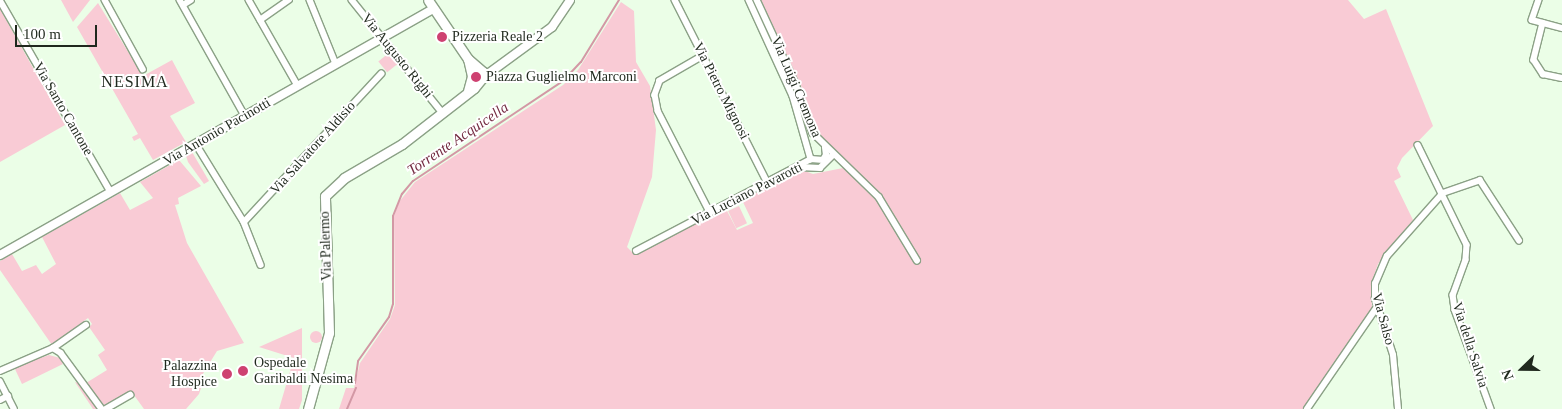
<!DOCTYPE html>
<html>
<head>
<meta charset="utf-8">
<style>
	body { margin:0 }
	#map { position:relative; width:1562px; height:409px; overflow:hidden; background:#ebfee7; font-family:Georgia,serif }
	div>[style] { position:absolute }
	[style*='--x'] { left:calc(var(--x)*1px); top:calc(var(--y)*1px); width:calc(var(--w)*1px); rotate:calc(var(--a)*1deg) }
	.green>* { inset:0; background:#f9cbd5; transform-origin:0 0 }
	.round { border-radius:50% }
	.stream>* { height:2px; margin:-1px; padding:0 1px; transform-origin:1px; border-radius:1px; background:#d398a5 }
	.roads { filter:drop-shadow(1px 0 #8ba186) drop-shadow(-1px 0 #8ba186) drop-shadow(0 1px #8ba186) drop-shadow(0 -1px #8ba186) }
	.minor>* { height:5.5px; margin:-2.75px; padding:0 2.75px; transform-origin:2.75px; border-radius:2.75px; background:#fff }
	.secondary>* { height:8px; margin:-4px; padding:0 4px; transform-origin:4px; border-radius:4px; background:#fff }
	.primary>* { height:9px; margin:-4.5px; padding:0 4.5px; transform-origin:4.5px; border-radius:4.5px; background:#fff }
	.dots>* { width:14px; height:14px; translate:-50% -50%; box-sizing:border-box; border:2px solid #fff; border-radius:50% }
	span { translate:-50% -50%; white-space:nowrap; text-align:center; line-height:1.15; -webkit-text-stroke:4px #fff; paint-order:stroke }
	.poi-label { font-size:14px; color:#1f281d }
	.left { translate:0 -50%; text-align:left }
	.right { translate:-100% -50%; text-align:right }
	.street-label { font-size:14px; color:#1f281d }
	.water-label { font-size:15px; color:#732b41; font-style:italic }
	.quarter-label { font-size:16px; color:#1f281d; letter-spacing:1px }
	.north { position:absolute; left:1497px; top:344px; width:50px; height:50px; -webkit-text-stroke:4px #fff; paint-order:stroke; rotate:248deg; font-size:14px; font-weight:700; line-height:20px; text-align:center; color:#1f281d }
	.north::after { content:''; display:block; margin:auto; width:18px; height:22px; background:#1f281d; clip-path:polygon(50% 0,100% 100%,50% 72%,0 100%) }
	.scale { position:absolute; left:15px; top:25px; width:82px; height:22px; box-sizing:border-box; border:2px solid #1f281d; border-top:0; padding-left:6px; font-size:15px; line-height:18px; white-space:nowrap; color:#1f281d; -webkit-text-stroke:4px #fff; paint-order:stroke }
</style>
</head>
<body>
<div id="map">
	<div class="green">
		<i style="clip-path:polygon(61px 0,90px 0,73px 22px)"></i>
		<i style="clip-path:polygon(761px 0,1348px 0,1364px 19px,1386px 9px,1433px 126px,1402px 158px,1397px 168px,1401px 177px,1394px 181px,1413px 220px,1378px 264px,1371px 284px,1372px 308px,1304px 409px,339px 409px,346px 388px,354px 388px,360px 363px,390px 319px,395px 305px,394px 216px,399px 202px,415px 182px,563px 85px,578px 70px,621px 2px,634px 11px,636px 62px,650px 86px,656px 130px,652px 177px,627px 247px,634px 254px,726px 209px,737px 230px,753px 223px,742px 200px,802px 170px,813px 174px,843px 168px,850px 174px,855px 170px,815px 131px,802px 88px)"></i>
		<i style="clip-path:polygon(98px 3px,143px 76px,172px 60px,195px 103px,170px 116px,186px 142px,153px 160px,140px 138px,134px 141px,132px 137px,138px 134px,77px 27px)"></i>
		<i style="clip-path:polygon(0 9px,65px 125px,0 162px)"></i>
		<i style="left:390px;top:52px;width:14px;height:15px;rotate:51deg"></i>
		<i style="clip-path:polygon(192px 152px,209px 181px,204px 184px,188px 162px,186px 156px)"></i>
		<i style="clip-path:polygon(179px 160px,201px 186px,178px 198px,179px 204px,175px 205px,187px 243px,244px 343px,217px 351px,201px 377px,204px 379px,199px 394px,186px 409px,144px 409px,131px 391px,104px 405px,86px 383px,107px 370px,98px 355px,105px 350px,89px 327px,92px 324px,88px 318px,52px 345px,0 270px,0 261px,12px 254px,22px 271px,36px 265px,42px 274px,56px 264px,42px 237px,120px 193px,130px 210px,153px 198px,140px 182px)"></i>
		<i style="left:739px;top:206px;width:19px;height:12px;rotate:65deg"></i>
		<i style="clip-path:polygon(302px 328px,302px 400px,299px 409px,279px 409px,294px 358px,259px 347px)"></i>
		<i class="round" style="left:310px;top:331px;width:12px;height:12px"></i>
		<i style="clip-path:polygon(49px 355px,60px 358px,63px 364px,22px 384px,14px 367px)"></i>
		<i style="clip-path:polygon(75px 382px,82px 384px,99px 409px,93px 409px)"></i>
	</div>
	<div class="stream">
		<i style="--x:355;--y:383;--w:22;--a:-82"></i>
		<i style="--x:358;--y:361;--w:54;--a:-54.8"></i>
		<i style="--x:389;--y:317;--w:14;--a:-73"></i>
		<i style="--x:393;--y:304;--w:88;--a:-90"></i>
		<i style="--x:393;--y:216;--w:24;--a:-68"></i>
		<i style="--x:402;--y:194;--w:17;--a:-50"></i>
		<i style="--x:413;--y:181;--w:180;--a:-33.7"></i>
		<i style="--x:563;--y:81;--w:26;--a:-47"></i>
		<i style="--x:581;--y:62;--w:73;--a:-58.5"></i>
		<i style="--x:347;--y:409;--w:23;--a:-67"></i>
	</div>
	<div class="roads">
		<div class="minor">
			<i style="--x:0;--y:0;--w:222;--a:60"></i>
			<i style="--x:105;--y:0;--w:79;--a:61.2"></i>
			<i style="--x:180;--y:0;--w:133;--a:60.7"></i>
			<i style="--x:249;--y:0;--w:99;--a:60.3"></i>
			<i style="--x:310;--y:0;--w:69;--a:67.9"></i>
			<i style="--x:352;--y:0;--w:144;--a:51.2"></i>
			<i style="--x:675;--y:0;--w:205;--a:63.1"></i>
			<i style="--x:749;--y:0;--w:106;--a:65.4"></i>
			<i style="--x:793;--y:96;--w:66;--a:74.1"></i>
			<i style="--x:757;--y:0;--w:93;--a:65.1"></i>
			<i style="--x:796;--y:84;--w:52;--a:70.9"></i>
			<i style="--x:813;--y:133;--w:92;--a:44.1"></i>
			<i style="--x:879;--y:197;--w:74;--a:58.9"></i>
			<i style="--x:1539;--y:0;--w:21;--a:109"></i>
			<i style="--x:1532;--y:20;--w:31;--a:15"></i>
			<i style="--x:183;--y:5;--w:9;--a:-32"></i>
			<i style="--x:260;--y:20;--w:35;--a:-35"></i>
			<i style="--x:1543;--y:23;--w:38;--a:104"></i>
			<i style="--x:1534;--y:60;--w:17;--a:57"></i>
			<i style="--x:1543;--y:74;--w:19;--a:12"></i>
			<i style="--x:703;--y:56;--w:50;--a:149.8"></i>
			<i style="--x:660;--y:81;--w:15;--a:110"></i>
			<i style="--x:655;--y:95;--w:16;--a:79"></i>
			<i style="--x:658;--y:111;--w:114;--a:62.8"></i>
			<i style="--x:196;--y:144;--w:92;--a:58.4"></i>
			<i style="--x:244;--y:222;--w:46;--a:68.4"></i>
			<i style="--x:1418;--y:145;--w:111;--a:63.9"></i>
			<i style="--x:1467;--y:245;--w:15;--a:94"></i>
			<i style="--x:1466;--y:260;--w:37;--a:110"></i>
			<i style="--x:1453;--y:295;--w:15;--a:82"></i>
			<i style="--x:1455;--y:310;--w:105;--a:70"></i>
			<i style="--x:811;--y:159;--w:12;--a:5"></i>
			<i style="--x:823;--y:160;--w:6;--a:-59"></i>
			<i style="--x:826;--y:155;--w:7;--a:-98"></i>
			<i style="--x:800;--y:167;--w:20;--a:3"></i>
			<i style="--x:820;--y:168;--w:18;--a:-45"></i>
			<i style="--x:244;--y:222;--w:202;--a:-47.2"></i>
			<i style="--x:636;--y:251;--w:198;--a:-27.7"></i>
			<i style="--x:53;--y:348;--w:9;--a:32"></i>
			<i style="--x:61;--y:353;--w:69;--a:53.8"></i>
			<i style="--x:0;--y:371;--w:58;--a:-23.5"></i>
			<i style="--x:53;--y:348;--w:40;--a:-34.9"></i>
			<i style="--x:0;--y:381;--w:31;--a:63"></i>
			<i style="--x:0;--y:400;--w:9;--a:-27"></i>
			<i style="--x:106;--y:409;--w:28;--a:-30"></i>
			<i style="--x:1307;--y:409;--w:124;--a:-55.5"></i>
			<i style="--x:1398;--y:409;--w:54;--a:-95.3"></i>
			<i style="--x:1393;--y:355;--w:59;--a:-107.8"></i>
			<i style="--x:1375;--y:299;--w:15;--a:-90"></i>
			<i style="--x:1375;--y:284;--w:30;--a:-67"></i>
			<i style="--x:1387;--y:256;--w:84;--a:-48.4"></i>
			<i style="--x:1443;--y:193;--w:39;--a:-19"></i>
			<i style="--x:1480;--y:180;--w:72;--a:57"></i>
		</div>
		<div class="secondary">
			<i style="--x:481;--y:79;--w:88;--a:-36.2"></i>
			<i style="--x:552;--y:27;--w:32;--a:-56"></i>
			<i style="--x:0;--y:255;--w:499;--a:-29.6"></i>
		</div>
		<div class="primary">
			<i style="--x:468;--y:91;--w:16;--a:-75"></i>
			<i style="--x:472;--y:76;--w:17;--a:-103"></i>
			<i style="--x:308;--y:409;--w:79;--a:-74.6"></i>
			<i style="--x:329;--y:333;--w:137;--a:-91.7"></i>
			<i style="--x:325;--y:196;--w:26;--a:-43"></i>
			<i style="--x:344;--y:178;--w:67;--a:-30.4"></i>
			<i style="--x:402;--y:144;--w:91;--a:-37.9"></i>
			<i style="--x:474;--y:88;--w:14;--a:-51"></i>
			<i style="--x:483;--y:77;--w:5;--a:-90"></i>
			<i style="--x:483;--y:72;--w:20;--a:-139"></i>
			<i style="--x:468;--y:59;--w:71;--a:-124.1"></i>
		</div>
	</div>
	<div class="dots">
		<i style="left:442px;top:37px;background:#ce4171"></i>
		<i style="left:476px;top:77px;background:#ce4171"></i>
		<i style="left:243px;top:371px;background:#ce4171"></i>
		<i style="left:227px;top:374px;background:#ce4171"></i>
	</div>
	<div class="poi-label">
		<span class="left" style="left:452px;top:37px">Pizzeria Reale 2</span>
		<span class="left" style="left:486px;top:77px">Piazza Guglielmo Marconi</span>
		<span class="left" style="left:254px;top:371px">Ospedale<br>Garibaldi Nesima</span>
		<span class="right" style="left:217px;top:374px">Palazzina<br>Hospice</span>
	</div>
	<div class="street-label">
		<span style="left:397px;top:56px;rotate:51deg">Via Augusto Righi</span>
		<span style="left:796px;top:87px;rotate:67deg">Via Luigi Cremona</span>
		<span style="left:721px;top:91px;rotate:63deg">Via Pietro Mignosi</span>
		<span style="left:63px;top:109px;rotate:60deg">Via Santo Cantone</span>
		<span style="left:217px;top:132px;rotate:-30deg">Via Antonio Pacinotti</span>
		<span style="left:313px;top:148px;rotate:-48deg">Via Salvatore Aldisio</span>
		<span style="left:747px;top:194px;rotate:-27deg">Via Luciano Pavarotti</span>
		<span style="left:326px;top:246px;rotate:-92deg">Via Palermo</span>
		<span style="left:1383px;top:319px;rotate:75deg">Via Salso</span>
		<span style="left:1470px;top:345px;rotate:72deg">Via della Salvia</span>
	</div>
	<div class="water-label">
		<span style="left:458px;top:139px;rotate:-34deg">Torrente Acquicella</span>
	</div>
	<div class="quarter-label">
		<span style="left:135px;top:82px">NESIMA</span>
	</div>
	<div class="north">N</div>
	<div class="scale">100 m</div>
</div>
</body>
</html>
